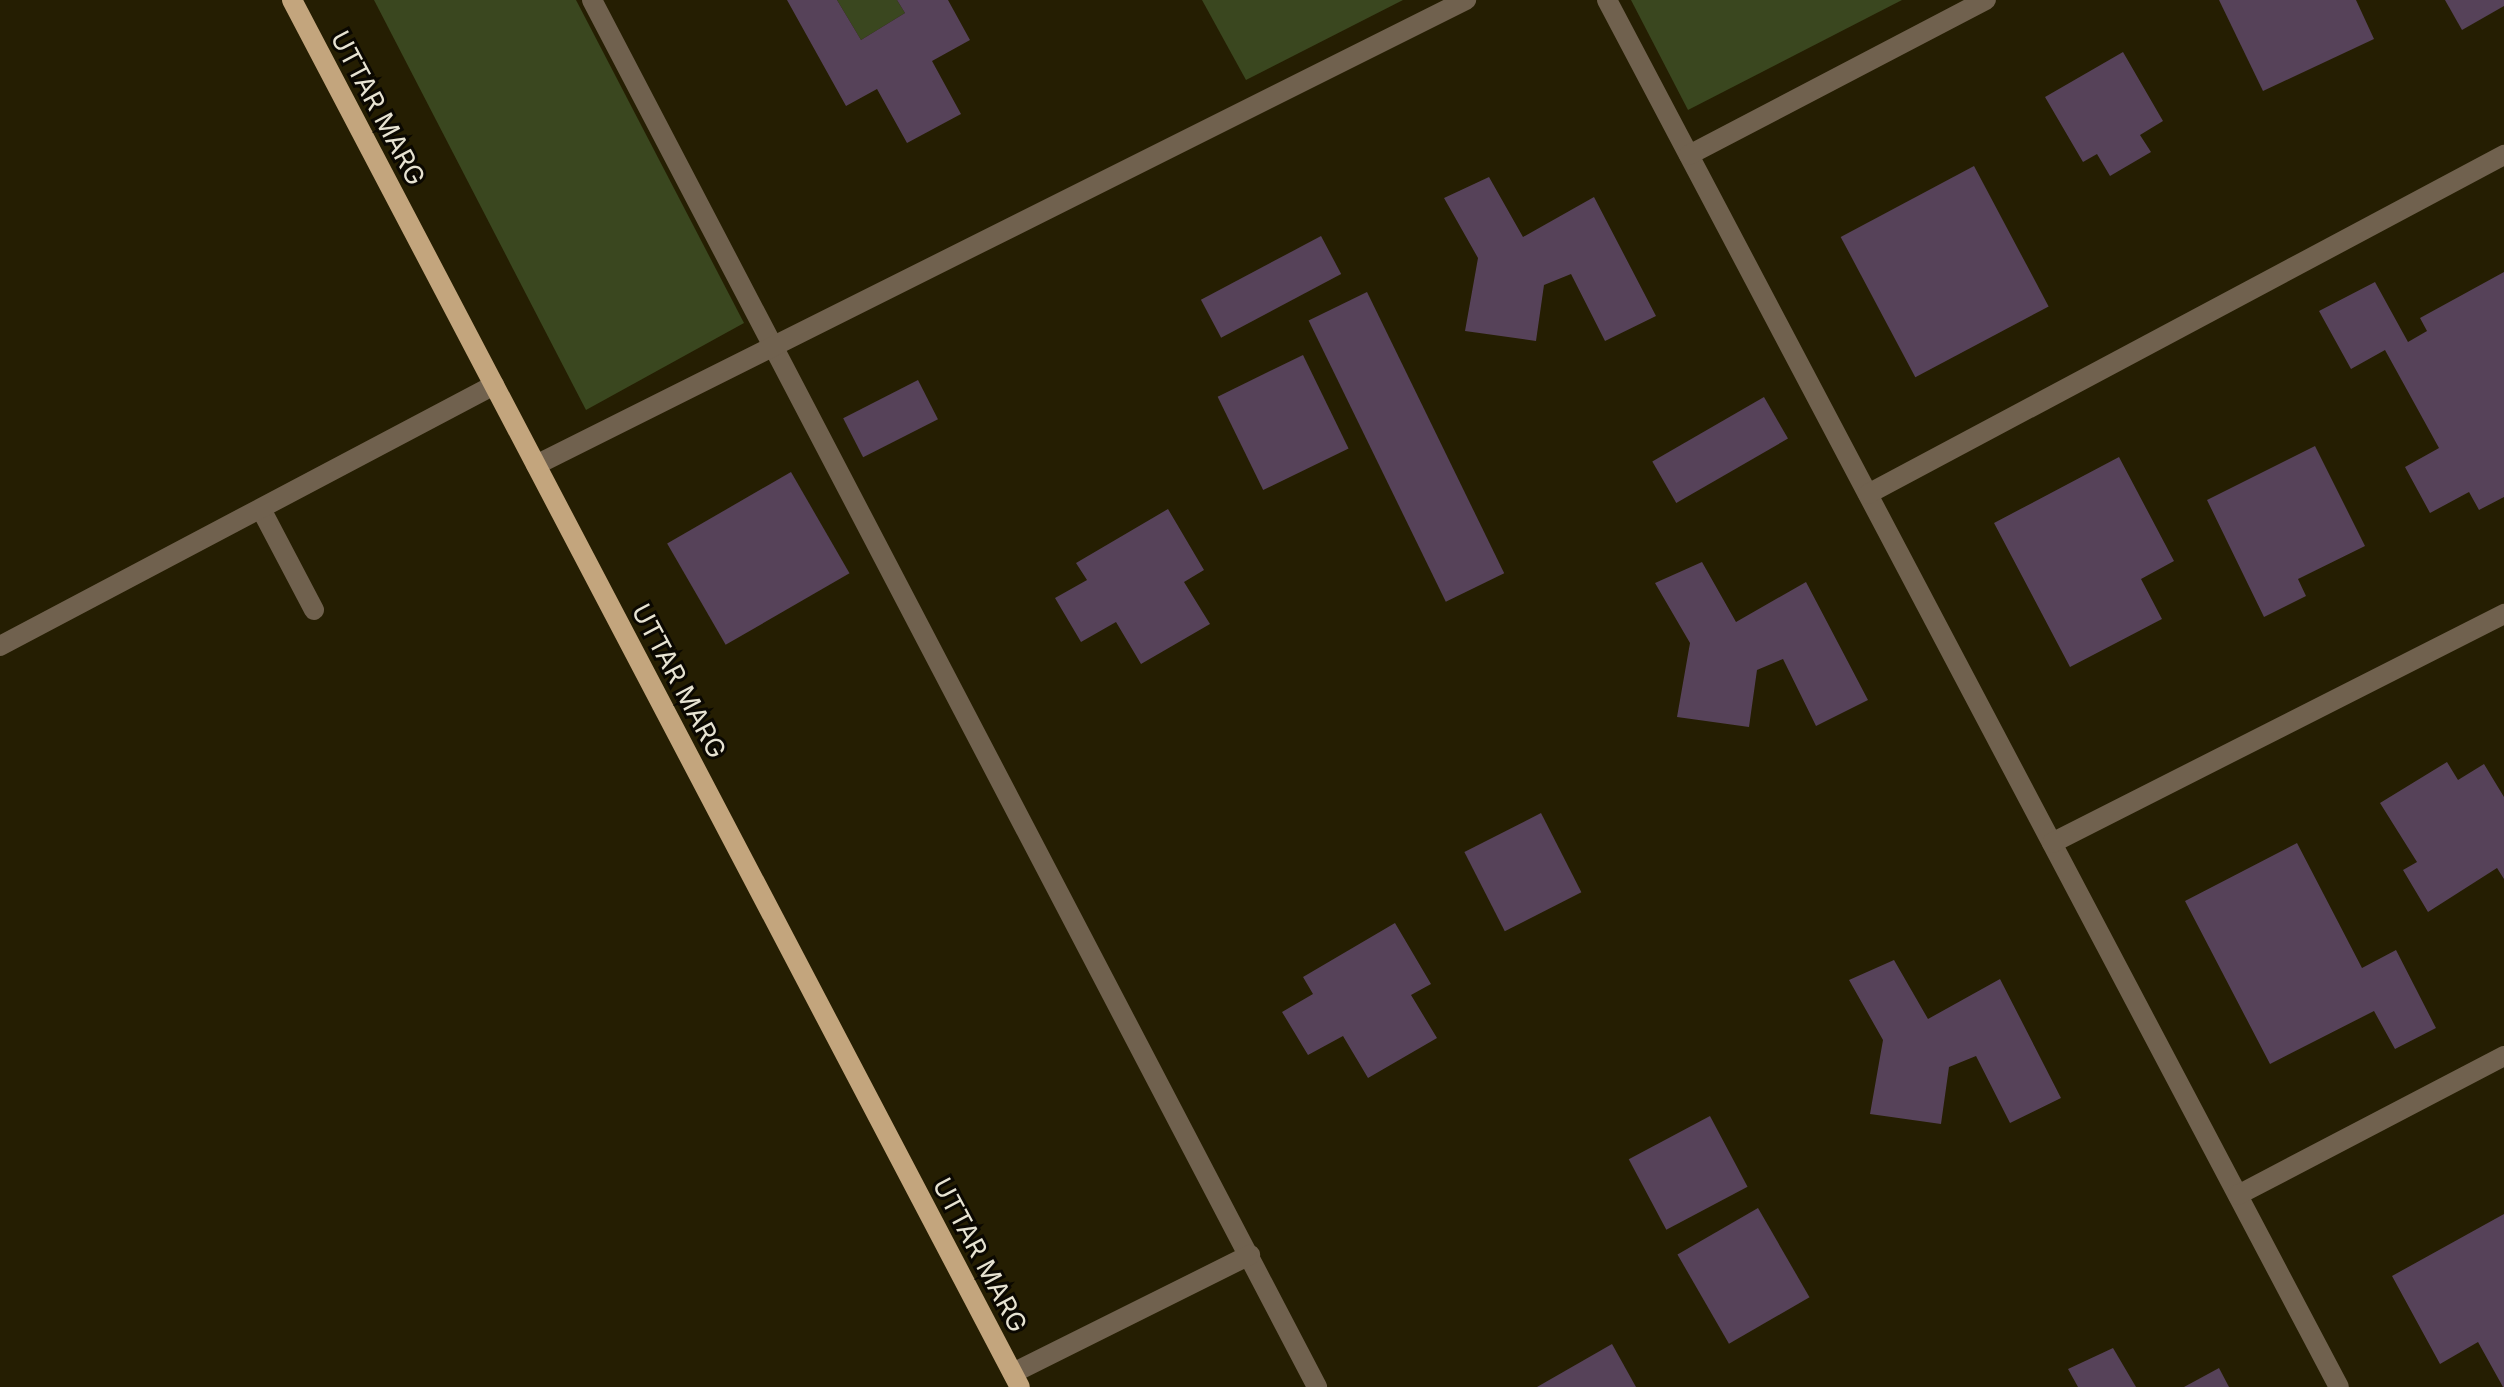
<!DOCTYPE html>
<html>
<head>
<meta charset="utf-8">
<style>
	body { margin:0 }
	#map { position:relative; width:2504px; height:1387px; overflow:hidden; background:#251e02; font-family:Inter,sans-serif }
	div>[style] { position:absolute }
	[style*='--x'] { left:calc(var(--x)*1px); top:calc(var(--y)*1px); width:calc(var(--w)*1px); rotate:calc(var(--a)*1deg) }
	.green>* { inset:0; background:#3a471f }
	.building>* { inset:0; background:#564259; transform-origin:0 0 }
	.minor>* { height:20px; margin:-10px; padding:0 10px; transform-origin:10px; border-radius:10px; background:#70614e }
	.major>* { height:20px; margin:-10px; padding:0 10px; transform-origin:10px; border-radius:10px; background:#c3a57d }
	span { translate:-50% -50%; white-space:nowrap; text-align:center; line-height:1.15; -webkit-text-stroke:6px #0b0801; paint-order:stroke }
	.street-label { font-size:26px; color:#e7e3d2 }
</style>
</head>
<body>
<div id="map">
	<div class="green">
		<i style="clip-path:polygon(374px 0,576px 0,744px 323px,586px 410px)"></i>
		<i style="clip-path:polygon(837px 0,897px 0,905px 13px,861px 40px)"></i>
		<i style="clip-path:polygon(1202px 0,1403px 0,1246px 80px)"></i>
		<i style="clip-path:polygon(1631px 0,1902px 0,1688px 110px)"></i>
	</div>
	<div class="building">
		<i style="clip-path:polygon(787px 0,837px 0,861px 40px,905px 13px,897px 0,948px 0,970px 40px,932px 61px,961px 114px,907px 143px,877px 89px,846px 106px)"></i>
		<i style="clip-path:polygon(2219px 0,2356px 0,2374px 39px,2263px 91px)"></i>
		<i style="clip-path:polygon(2445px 0,2504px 0,2504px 6px,2462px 30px)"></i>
		<i style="clip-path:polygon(2123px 52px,2163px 121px,2140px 135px,2151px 152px,2110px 176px,2097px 154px,2083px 162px,2045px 97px)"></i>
		<i style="left:1974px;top:166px;width:159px;height:151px;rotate:62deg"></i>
		<i style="clip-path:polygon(1489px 177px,1523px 237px,1594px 197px,1656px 316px,1605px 341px,1571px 274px,1544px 285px,1536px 341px,1465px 331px,1478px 258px,1444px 198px)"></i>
		<i style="left:1321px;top:236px;width:43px;height:136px;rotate:62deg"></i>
		<i style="clip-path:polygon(2504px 272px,2504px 497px,2479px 510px,2469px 492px,2430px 513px,2405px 467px,2439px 448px,2385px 350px,2351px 369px,2319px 311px,2375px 282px,2408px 342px,2427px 331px,2420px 318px)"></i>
		<i style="left:1367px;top:292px;width:313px;height:65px;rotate:64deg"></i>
		<i style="left:1303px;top:355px;width:104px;height:95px;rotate:64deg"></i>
		<i style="left:918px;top:380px;width:44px;height:84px;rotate:63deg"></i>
		<i style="left:1764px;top:397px;width:48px;height:129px;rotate:60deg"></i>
		<i style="clip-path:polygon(2315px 446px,2365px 546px,2298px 579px,2306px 596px,2264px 617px,2207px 500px)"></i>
		<i style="clip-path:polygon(2119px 457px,2174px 561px,2141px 579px,2162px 619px,2070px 667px,1994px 523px)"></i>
		<i style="left:791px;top:472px;width:117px;height:143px;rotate:60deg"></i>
		<i style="clip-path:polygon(1168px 509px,1204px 570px,1184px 582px,1210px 624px,1141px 664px,1116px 622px,1081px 642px,1055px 598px,1087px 580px,1076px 563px)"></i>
		<i style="clip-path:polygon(1702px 562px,1736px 622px,1806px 582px,1868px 700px,1816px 726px,1783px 659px,1757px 670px,1749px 727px,1677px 717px,1690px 643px,1655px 583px)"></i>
		<i style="clip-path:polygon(2447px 762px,2458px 780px,2484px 764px,2504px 797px,2504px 879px,2497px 868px,2428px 912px,2403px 870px,2417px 862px,2380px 803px)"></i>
		<i style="left:1541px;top:813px;width:89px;height:86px;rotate:63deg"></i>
		<i style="clip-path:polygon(2297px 843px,2362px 968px,2396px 950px,2436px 1028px,2395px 1049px,2374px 1011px,2270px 1064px,2185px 901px)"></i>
		<i style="clip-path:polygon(1395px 923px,1431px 984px,1411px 995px,1437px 1038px,1368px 1078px,1343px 1036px,1308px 1055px,1282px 1012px,1313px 994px,1303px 977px)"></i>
		<i style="clip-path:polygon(1894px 960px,1928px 1019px,2000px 979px,2061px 1098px,2010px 1123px,1976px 1056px,1949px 1067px,1941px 1124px,1870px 1114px,1883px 1040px,1849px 980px)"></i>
		<i style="left:1710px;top:1116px;width:80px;height:92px;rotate:62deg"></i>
		<i style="left:1758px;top:1208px;width:103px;height:93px;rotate:60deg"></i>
		<i style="clip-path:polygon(2504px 1214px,2504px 1387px,2503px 1387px,2478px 1342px,2440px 1364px,2392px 1276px)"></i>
		<i style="clip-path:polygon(1612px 1344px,1636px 1387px,1537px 1387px)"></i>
		<i style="clip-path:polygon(2113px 1348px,2136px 1387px,2078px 1387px,2068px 1369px)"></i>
		<i style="clip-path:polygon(2219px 1368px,2229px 1387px,2184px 1387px)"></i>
	</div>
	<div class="minor">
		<i style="--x:592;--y:0;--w:1565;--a:62.4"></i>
		<i style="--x:1607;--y:0;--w:1568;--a:62.18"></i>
		<i style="--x:1689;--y:155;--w:335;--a:-27.6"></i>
		<i style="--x:536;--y:465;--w:1040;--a:-26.57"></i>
		<i style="--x:1868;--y:494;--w:721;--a:-28.06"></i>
		<i style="--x:261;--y:509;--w:114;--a:62.3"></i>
		<i style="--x:0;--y:646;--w:559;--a:-27.85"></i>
		<i style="--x:2052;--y:843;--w:507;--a:-26.87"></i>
		<i style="--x:2238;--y:1195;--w:300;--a:-27.6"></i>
		<i style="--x:1013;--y:1373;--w:265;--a:-26.5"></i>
	</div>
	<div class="major">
		<i style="--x:292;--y:0;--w:1566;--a:62.31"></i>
	</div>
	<div class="street-label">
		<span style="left:378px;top:108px;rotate:62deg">UTTAR MARG</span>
		<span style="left:679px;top:681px;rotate:62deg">UTTAR MARG</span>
		<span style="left:980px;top:1255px;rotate:62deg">UTTAR MARG</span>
	</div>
</div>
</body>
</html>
